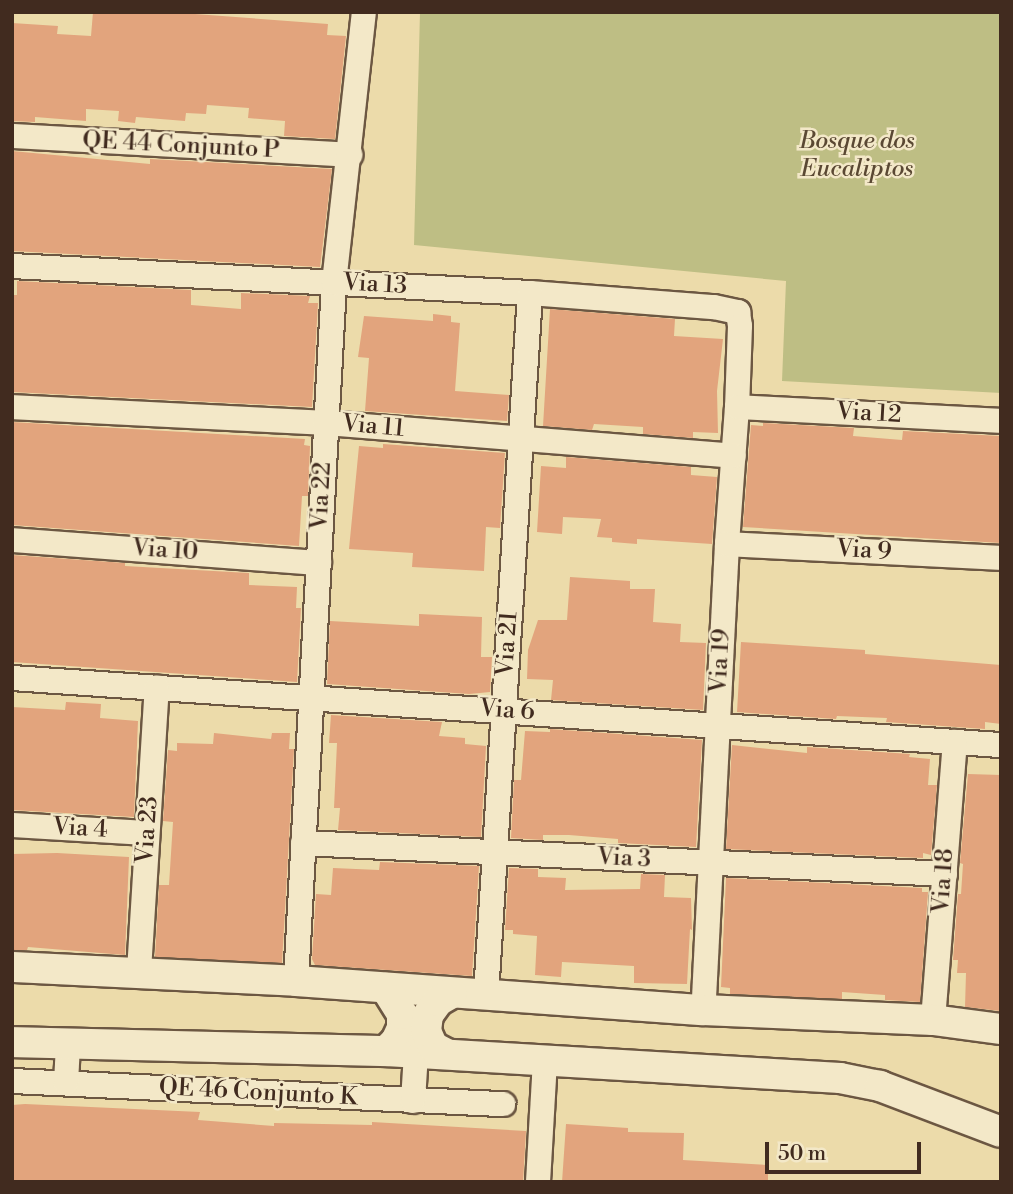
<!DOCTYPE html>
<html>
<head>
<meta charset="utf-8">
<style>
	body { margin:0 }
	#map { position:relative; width:1013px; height:1194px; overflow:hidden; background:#ecdbaa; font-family:"Libre Bodoni",serif }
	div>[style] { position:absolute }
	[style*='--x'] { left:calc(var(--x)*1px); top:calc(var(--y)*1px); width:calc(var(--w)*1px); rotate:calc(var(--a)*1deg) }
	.green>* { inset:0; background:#bebe84 }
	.building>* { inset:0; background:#e2a47d }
	.roads { filter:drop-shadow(2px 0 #6c5742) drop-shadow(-2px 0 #6c5742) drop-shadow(0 2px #6c5742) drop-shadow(0 -2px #6c5742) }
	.minor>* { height:24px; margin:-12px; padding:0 12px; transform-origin:12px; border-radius:12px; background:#f3e8c8 }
	.tertiary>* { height:30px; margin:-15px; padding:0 15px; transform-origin:15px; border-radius:15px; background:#f3e8c8 }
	span { translate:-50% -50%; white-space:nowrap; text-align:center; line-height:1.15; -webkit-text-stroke:5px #f3e8c8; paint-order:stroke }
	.park-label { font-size:24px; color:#5a4833; font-style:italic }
	.street-label { font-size:24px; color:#412b1f }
	.frame { position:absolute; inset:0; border:14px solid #412b1f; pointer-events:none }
	.scale { position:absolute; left:765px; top:1142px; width:156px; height:32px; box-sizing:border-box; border:4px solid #412b1f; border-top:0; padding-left:9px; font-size:21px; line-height:24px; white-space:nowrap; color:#412b1f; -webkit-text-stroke:5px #f3e8c8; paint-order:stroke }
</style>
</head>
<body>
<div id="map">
	<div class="green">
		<i style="clip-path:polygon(420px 12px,1001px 12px,1001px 393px,782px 381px,786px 281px,414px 245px)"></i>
	</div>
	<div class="building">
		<i style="clip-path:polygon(93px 12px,168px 12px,328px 24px,327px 35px,346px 36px,335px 139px,284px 136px,285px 121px,248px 118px,249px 108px,207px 105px,206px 114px,186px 113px,185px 121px,136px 117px,135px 123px,118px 121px,119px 111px,86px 109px,86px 121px,35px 117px,35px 122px,12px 121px,12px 23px,58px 26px,57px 34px,91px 36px)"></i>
		<i style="clip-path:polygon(12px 151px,150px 164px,150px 159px,332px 169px,320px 267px,12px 251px)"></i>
		<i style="clip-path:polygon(17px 281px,191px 290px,191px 305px,241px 309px,241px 293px,310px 296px,308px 303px,318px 303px,312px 407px,12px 392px,12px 295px,17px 295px)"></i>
		<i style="clip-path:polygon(550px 309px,675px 319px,674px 336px,723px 339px,717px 391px,718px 433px,693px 432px,693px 438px,643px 434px,643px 427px,594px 424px,592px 430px,543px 426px)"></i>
		<i style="clip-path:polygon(433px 314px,451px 316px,451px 322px,460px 323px,455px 391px,509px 395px,507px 421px,365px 411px,369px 358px,358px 357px,364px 316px,433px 321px)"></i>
		<i style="clip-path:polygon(12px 422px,305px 439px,304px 445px,310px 446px,308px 496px,302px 496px,299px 546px,12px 525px)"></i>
		<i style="clip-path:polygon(763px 423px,854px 428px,853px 436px,902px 440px,903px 431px,1001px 436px,1001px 543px,743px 527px,751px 425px,763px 426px)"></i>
		<i style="clip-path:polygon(383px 444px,505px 453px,500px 528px,486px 527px,484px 571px,412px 567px,413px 553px,349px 549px,359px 446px,383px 448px)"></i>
		<i style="clip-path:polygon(566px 457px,691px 467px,691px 475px,717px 477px,712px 544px,637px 539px,637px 544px,612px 542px,612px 538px,597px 537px,601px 519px,563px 517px,562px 534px,537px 532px,541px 466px,566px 468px)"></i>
		<i style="clip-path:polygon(12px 555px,125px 563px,125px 566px,249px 573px,249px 585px,297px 587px,296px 608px,301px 608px,297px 682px,12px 662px)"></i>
		<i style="clip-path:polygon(570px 577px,630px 581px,630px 589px,655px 589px,653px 622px,681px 624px,680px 642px,706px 643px,703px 710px,551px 700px,553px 680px,527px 679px,528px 650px,538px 620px,567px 620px)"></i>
		<i style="clip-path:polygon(419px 614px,482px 617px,481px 657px,492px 657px,490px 692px,469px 694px,327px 684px,330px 621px,419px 626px)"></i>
		<i style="clip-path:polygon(741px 642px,865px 650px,865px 654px,1001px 665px,1001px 724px,985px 722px,985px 729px,886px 722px,887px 718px,837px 716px,836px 719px,737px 712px)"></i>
		<i style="clip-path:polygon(66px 702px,101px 704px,100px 718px,138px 721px,134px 817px,12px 810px,12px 707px,65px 710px)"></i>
		<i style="clip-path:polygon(331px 715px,442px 722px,439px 736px,465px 738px,465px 744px,486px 746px,481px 837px,338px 830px,340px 808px,334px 808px,337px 743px,329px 743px)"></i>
		<i style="clip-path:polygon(550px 729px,702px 740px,696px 847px,618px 843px,618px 839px,569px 835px,543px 835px,543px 840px,511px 838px,514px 780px,521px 780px,525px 731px,550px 732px)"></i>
		<i style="clip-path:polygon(214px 733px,271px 739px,272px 733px,290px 733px,289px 749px,294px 749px,282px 963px,155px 957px,159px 885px,169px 885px,173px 822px,163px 821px,168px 750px,177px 751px,177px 743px,213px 744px)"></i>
		<i style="clip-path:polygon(732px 745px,807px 753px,807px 747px,910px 754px,909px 757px,930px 759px,928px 785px,937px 785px,931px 855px,923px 853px,923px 858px,726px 849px)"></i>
		<i style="clip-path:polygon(968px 774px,1001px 775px,1001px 1011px,965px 1007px,966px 973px,957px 973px,958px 960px,953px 960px,958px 894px,961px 894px,963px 864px,960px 863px)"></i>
		<i style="clip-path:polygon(57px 853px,129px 857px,125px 955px,28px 947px,27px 950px,12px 950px,12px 854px)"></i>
		<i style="clip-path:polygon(380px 862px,479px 866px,472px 976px,315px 965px,312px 959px,316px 894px,331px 895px,333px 868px,379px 870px)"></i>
		<i style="clip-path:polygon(509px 868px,538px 869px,538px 877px,566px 878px,565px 890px,640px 889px,641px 874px,665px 875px,664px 897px,691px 898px,692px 930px,690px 929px,687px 984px,634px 983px,634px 966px,562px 962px,561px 977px,535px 975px,537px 936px,513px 934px,513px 930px,505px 930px)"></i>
		<i style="clip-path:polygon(726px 878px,922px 888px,922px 892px,928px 892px,920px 1002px,885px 1000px,885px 995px,842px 992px,842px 999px,730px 994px,730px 988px,721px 987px)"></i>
		<i style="clip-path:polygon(25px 1104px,200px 1112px,198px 1120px,274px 1126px,274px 1123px,372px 1125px,372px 1122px,526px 1131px,523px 1182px,12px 1182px,12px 1105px)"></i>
		<i style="clip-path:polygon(566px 1124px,628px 1128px,628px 1132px,684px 1133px,683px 1160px,768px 1165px,768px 1182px,562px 1182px)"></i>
	</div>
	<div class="roads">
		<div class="minor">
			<i style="--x:12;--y:136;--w:339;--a:3.2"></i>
			<i style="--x:12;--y:266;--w:519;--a:2.98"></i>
			<i style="--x:530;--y:293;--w:185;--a:4.4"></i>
			<i style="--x:714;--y:307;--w:25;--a:12"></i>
			<i style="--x:738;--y:312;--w:14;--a:82"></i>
			<i style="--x:740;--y:326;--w:81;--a:92.1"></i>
			<i style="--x:737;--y:407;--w:137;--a:94.2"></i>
			<i style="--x:727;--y:544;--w:467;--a:92.9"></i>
			<i style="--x:12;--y:407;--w:314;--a:2.9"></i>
			<i style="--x:326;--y:423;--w:409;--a:4.6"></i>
			<i style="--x:737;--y:407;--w:264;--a:3"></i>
			<i style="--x:12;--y:540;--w:308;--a:4.3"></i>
			<i style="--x:727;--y:544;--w:274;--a:2.9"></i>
			<i style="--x:12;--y:678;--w:991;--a:3.88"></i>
			<i style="--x:12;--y:825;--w:135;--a:3.4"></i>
			<i style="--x:303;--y:843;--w:643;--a:2.76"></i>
			<i style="--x:139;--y:971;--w:284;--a:-86.4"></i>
			<i style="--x:296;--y:981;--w:699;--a:-86.88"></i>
			<i style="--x:334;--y:283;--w:273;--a:-83.7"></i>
			<i style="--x:486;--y:995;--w:703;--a:-86.41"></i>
			<i style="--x:933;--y:1020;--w:279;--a:-85.5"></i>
			<i style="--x:12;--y:1081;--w:492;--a:2.7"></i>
			<i style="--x:66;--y:1083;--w:39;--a:-87"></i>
			<i style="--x:413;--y:1101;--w:48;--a:-86.4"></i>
			<i style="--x:538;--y:1182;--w:122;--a:-86.7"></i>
		</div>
		<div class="tertiary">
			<i style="--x:12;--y:967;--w:284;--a:2.8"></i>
			<i style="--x:296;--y:981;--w:408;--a:4.1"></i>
			<i style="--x:703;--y:1010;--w:230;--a:2.5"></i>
			<i style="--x:933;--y:1020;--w:69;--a:7.5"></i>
			<i style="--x:12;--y:1042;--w:374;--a:1.4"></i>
			<i style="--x:386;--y:1051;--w:455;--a:3.4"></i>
			<i style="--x:840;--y:1078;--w:41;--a:11.3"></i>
			<i style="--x:880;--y:1086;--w:129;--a:20.8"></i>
			<i style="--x:386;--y:1051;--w:14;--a:-45"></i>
			<i style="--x:396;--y:1041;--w:14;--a:-65"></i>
			<i style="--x:402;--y:1028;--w:14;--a:-90"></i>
			<i style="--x:402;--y:1014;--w:31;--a:-122"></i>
			<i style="--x:447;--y:1054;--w:16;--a:-153"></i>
			<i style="--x:433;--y:1047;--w:17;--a:-114"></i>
			<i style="--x:426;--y:1031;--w:16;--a:-83"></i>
			<i style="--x:428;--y:1015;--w:17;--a:-54"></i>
			<i style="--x:438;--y:1001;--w:16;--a:-30"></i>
		</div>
	</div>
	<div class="park-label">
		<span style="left:857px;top:156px">Bosque dos<br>Eucaliptos</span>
	</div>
	<div class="street-label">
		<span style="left:181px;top:146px;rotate:3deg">QE 44 Conjunto P</span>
		<span style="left:375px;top:285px;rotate:3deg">Via 13</span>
		<span style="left:869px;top:414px;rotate:3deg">Via 12</span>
		<span style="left:373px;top:427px;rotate:5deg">Via 11</span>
		<span style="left:322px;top:496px;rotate:-87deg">Via 22</span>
		<span style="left:165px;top:551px;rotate:4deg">Via 10</span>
		<span style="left:864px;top:551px;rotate:3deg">Via 9</span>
		<span style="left:508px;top:644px;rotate:-86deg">Via 21</span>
		<span style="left:721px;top:661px;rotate:-87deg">Via 19</span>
		<span style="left:507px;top:711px;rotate:4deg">Via 6</span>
		<span style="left:80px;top:829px;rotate:3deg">Via 4</span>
		<span style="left:148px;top:830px;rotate:-86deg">Via 23</span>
		<span style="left:624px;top:859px;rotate:3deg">Via 3</span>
		<span style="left:944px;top:881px;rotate:-86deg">Via 18</span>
		<span style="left:258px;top:1093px;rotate:3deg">QE 46 Conjunto K</span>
	</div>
	<div class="frame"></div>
	<div class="scale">50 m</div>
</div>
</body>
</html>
